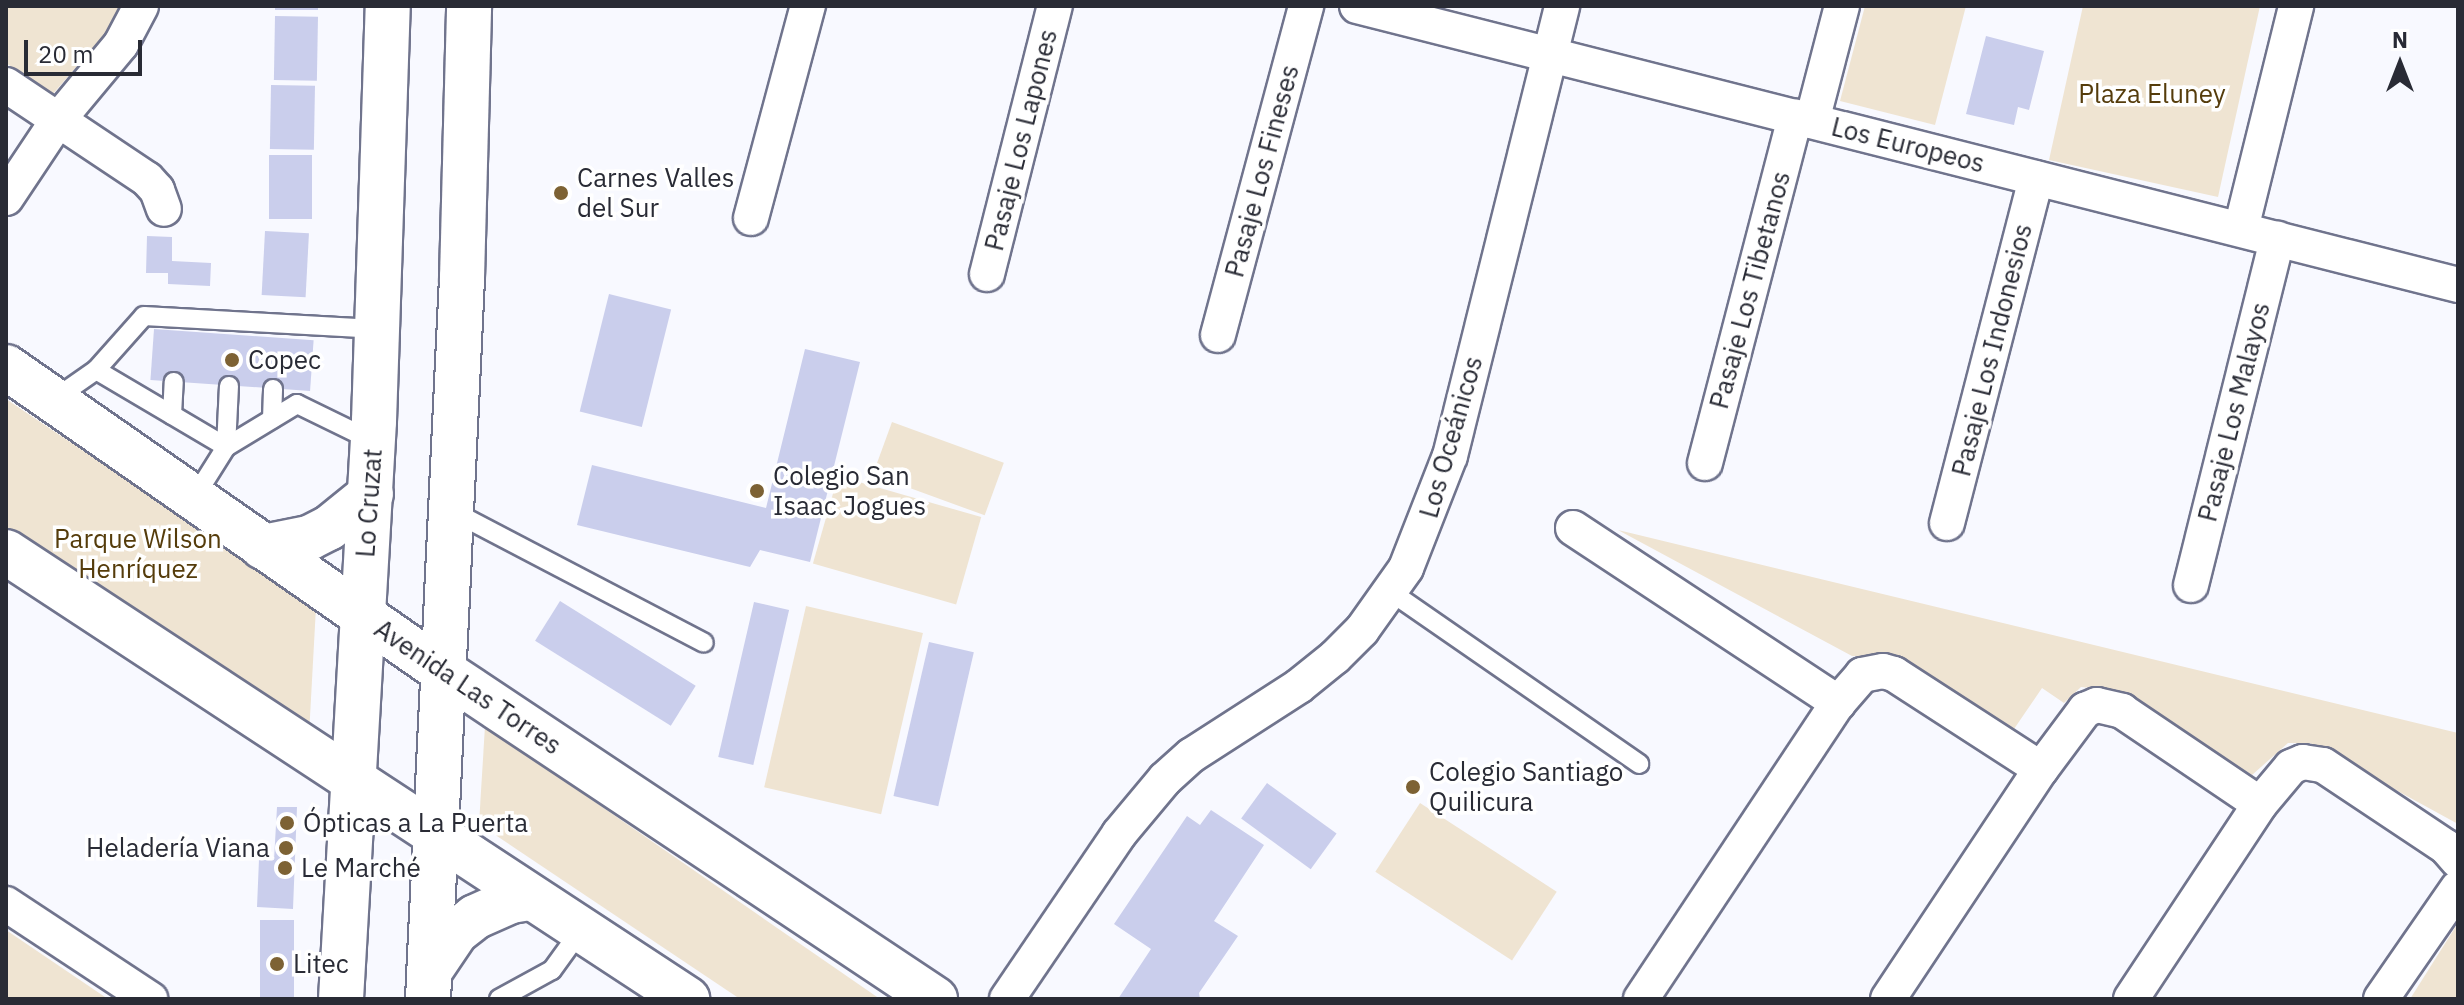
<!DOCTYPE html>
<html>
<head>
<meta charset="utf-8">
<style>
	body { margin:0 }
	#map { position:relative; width:2464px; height:1005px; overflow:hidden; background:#f8f9ff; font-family:"IBM Plex Sans",sans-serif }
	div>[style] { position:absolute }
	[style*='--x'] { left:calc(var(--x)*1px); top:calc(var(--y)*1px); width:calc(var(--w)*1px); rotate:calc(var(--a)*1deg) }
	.green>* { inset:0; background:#efe4d2; transform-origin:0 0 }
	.building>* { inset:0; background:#caceec; transform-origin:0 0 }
	.roads { filter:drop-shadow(2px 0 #70748d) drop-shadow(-2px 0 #70748d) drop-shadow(0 2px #70748d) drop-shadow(0 -2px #70748d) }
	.service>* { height:18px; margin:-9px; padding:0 9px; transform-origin:9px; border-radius:9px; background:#fff }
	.minor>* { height:34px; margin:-17px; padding:0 17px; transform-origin:17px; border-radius:17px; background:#fff }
	.tertiary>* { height:44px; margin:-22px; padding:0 22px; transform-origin:22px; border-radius:22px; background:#fff }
	.secondary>* { height:44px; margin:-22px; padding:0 22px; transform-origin:22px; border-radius:22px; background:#fff }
	.dots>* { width:22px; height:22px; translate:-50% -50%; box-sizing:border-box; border:4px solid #fff; border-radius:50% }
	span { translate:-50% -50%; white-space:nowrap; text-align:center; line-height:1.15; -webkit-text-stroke:7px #fff; paint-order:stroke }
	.park-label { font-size:26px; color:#553c0b }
	.street-label { font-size:26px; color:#292b35 }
	.poi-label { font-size:26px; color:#292b35 }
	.left { translate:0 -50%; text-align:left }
	.right { translate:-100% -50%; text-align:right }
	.frame { position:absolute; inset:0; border:8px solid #292b35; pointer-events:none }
	.north { position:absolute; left:2360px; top:24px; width:80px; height:80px; -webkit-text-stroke:6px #fff; paint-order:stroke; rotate:0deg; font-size:22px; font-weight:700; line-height:32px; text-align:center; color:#292b35 }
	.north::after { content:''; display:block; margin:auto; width:28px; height:36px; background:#292b35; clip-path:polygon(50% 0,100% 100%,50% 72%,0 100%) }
	.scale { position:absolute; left:24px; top:40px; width:118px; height:36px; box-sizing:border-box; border:4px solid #292b35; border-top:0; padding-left:10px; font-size:24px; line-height:28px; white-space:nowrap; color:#292b35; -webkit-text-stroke:6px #fff; paint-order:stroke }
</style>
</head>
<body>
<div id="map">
	<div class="green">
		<i style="clip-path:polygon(6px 6px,124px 6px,124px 12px,52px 95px,6px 63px)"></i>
		<i style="clip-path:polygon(1865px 6px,1966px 6px,1935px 125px,1840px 101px)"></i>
		<i style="clip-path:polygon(2083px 6px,2260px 6px,2218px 197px,2049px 160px)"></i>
		<i style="clip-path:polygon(6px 399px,316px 607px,309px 735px,6px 533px)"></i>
		<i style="left:892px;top:422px;width:119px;height:56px;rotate:20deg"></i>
		<i style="left:838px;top:476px;width:149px;height:91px;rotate:16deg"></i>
		<i style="clip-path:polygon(1618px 530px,2458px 733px,2458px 824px,2310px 743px,2288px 743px,2252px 775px,2113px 690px,2081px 687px,2064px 703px,2042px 688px,2014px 729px,1884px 656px,1852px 656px)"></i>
		<i style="left:806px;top:606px;width:120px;height:186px;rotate:13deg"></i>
		<i style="clip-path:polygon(485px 726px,880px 999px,740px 999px,479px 824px)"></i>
		<i style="left:1420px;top:803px;width:163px;height:82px;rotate:33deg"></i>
		<i style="clip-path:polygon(2458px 923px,2458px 999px,2410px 999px)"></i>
		<i style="clip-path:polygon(6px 930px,108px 999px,6px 999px)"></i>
	</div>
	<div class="building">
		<i style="left:275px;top:6px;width:43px;height:4px"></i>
		<i style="left:275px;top:16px;width:43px;height:64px;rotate:1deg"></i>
		<i style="clip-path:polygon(1986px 36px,2044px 51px,2029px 110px,2018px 107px,2014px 125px,1966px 114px)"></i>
		<i style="left:271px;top:85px;width:44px;height:64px;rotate:1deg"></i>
		<i style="left:269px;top:155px;width:43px;height:64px"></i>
		<i style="left:265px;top:231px;width:44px;height:64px;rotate:3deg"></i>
		<i style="clip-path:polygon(147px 236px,172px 237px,172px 261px,211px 263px,210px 286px,168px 284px,168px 273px,146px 273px)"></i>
		<i style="left:609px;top:294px;width:64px;height:121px;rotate:14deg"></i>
		<i style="left:154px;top:329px;width:160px;height:51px;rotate:4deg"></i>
		<i style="clip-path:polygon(805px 349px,860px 362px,810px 562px,760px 550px,750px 567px,577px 525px,592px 465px,766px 508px)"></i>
		<i style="left:560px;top:601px;width:160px;height:47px;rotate:32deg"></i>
		<i style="left:754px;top:602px;width:36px;height:159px;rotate:13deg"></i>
		<i style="left:929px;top:642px;width:46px;height:158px;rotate:13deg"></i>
		<i style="left:1267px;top:783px;width:86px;height:44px;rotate:36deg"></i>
		<i style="clip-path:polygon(277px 807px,297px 807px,293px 909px,257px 907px,259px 859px,274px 860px)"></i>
		<i style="clip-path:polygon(1211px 810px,1264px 845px,1214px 921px,1238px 936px,1199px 993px,1200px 999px,1118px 999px,1151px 949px,1114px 924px,1187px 816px,1200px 825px)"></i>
		<i style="left:260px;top:920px;width:34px;height:79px"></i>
	</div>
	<div class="roads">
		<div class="service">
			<i style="--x:96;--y:370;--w:151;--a:30.6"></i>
			<i style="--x:53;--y:400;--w:52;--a:-34.9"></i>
			<i style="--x:96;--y:370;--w:72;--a:-48.4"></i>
			<i style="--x:144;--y:316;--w:235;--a:3.2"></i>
			<i style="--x:297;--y:404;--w:85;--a:26"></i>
			<i style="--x:172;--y:415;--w:33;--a:-87"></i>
			<i style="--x:272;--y:419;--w:30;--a:-88"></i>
			<i style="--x:226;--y:447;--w:61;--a:-87.2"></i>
			<i style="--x:194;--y:498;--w:60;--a:-57.9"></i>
			<i style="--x:226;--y:447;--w:83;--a:-31.2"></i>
			<i style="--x:452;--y:511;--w:284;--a:27.6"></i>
			<i style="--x:1391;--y:592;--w:302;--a:34.7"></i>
			<i style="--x:499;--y:999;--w:60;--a:-28.7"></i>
			<i style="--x:552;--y:970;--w:49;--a:-54.1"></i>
		</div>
		<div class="minor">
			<i style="--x:1357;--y:6;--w:1136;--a:14.22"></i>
			<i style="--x:6;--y:85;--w:169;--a:33.7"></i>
			<i style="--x:147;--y:179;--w:15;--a:48"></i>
			<i style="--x:157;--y:190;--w:20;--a:70"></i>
			<i style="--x:1812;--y:121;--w:119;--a:-75.4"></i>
			<i style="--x:6;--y:198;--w:94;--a:-56.3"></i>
			<i style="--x:58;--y:120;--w:99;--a:-50.3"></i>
			<i style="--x:121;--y:44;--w:43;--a:-62.2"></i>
			<i style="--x:751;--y:218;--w:220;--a:-75"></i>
			<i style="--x:2241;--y:229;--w:230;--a:-76.1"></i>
			<i style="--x:987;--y:274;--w:276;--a:-75.8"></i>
			<i style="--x:1218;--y:335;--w:341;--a:-75"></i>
			<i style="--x:1705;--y:463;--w:358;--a:-75.4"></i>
			<i style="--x:1947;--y:523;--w:356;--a:-75.5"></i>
			<i style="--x:1573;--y:528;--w:318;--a:33.4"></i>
			<i style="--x:2191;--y:585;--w:357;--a:-76"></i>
			<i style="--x:6;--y:904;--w:173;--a:33.4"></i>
			<i style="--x:1007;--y:999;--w:199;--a:-55.8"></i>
			<i style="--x:1119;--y:834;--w:72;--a:-50.1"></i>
			<i style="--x:1165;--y:779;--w:36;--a:-42"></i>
			<i style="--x:1192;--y:755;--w:127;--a:-32.8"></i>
			<i style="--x:1299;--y:686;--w:46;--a:-38.9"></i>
			<i style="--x:1335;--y:657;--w:38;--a:-45"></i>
			<i style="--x:1362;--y:630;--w:76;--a:-54.6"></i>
			<i style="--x:1406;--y:568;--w:120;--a:-68.6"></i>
			<i style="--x:1450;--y:456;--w:464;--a:-76"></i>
			<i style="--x:1641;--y:999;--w:356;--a:-56.4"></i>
			<i style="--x:1838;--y:703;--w:37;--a:-49"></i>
			<i style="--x:1862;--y:675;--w:21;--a:-11"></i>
			<i style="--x:1883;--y:671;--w:11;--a:15"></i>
			<i style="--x:1894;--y:674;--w:175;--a:32.9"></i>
			<i style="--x:1888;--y:999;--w:276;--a:-56.4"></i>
			<i style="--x:2041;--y:769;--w:74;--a:-53.3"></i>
			<i style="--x:2085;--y:710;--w:13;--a:-23"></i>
			<i style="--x:2097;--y:705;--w:26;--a:13"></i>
			<i style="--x:2122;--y:711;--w:166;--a:34"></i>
			<i style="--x:2131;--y:999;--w:234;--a:-56.5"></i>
			<i style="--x:2260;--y:804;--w:48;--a:-50"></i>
			<i style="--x:2291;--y:767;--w:13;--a:-23"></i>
			<i style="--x:2303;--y:762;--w:20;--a:9"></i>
			<i style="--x:2323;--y:765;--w:148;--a:33.7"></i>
			<i style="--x:2446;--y:847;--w:18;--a:49"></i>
			<i style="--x:2381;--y:999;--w:135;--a:-55.3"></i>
		</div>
		<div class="tertiary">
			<i style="--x:6;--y:367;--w:534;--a:34.85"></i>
			<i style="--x:444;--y:672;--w:590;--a:33.66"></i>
			<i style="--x:6;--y:552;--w:815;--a:33.28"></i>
		</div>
		<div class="secondary">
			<i style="--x:263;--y:547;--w:47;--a:-11.1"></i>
			<i style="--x:309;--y:538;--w:22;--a:-27"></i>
			<i style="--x:329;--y:528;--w:54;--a:-39"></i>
			<i style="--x:429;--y:972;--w:48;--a:-56"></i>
			<i style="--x:456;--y:932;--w:24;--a:-38"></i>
			<i style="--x:475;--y:917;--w:39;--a:-24"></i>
			<i style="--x:511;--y:901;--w:20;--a:-9"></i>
			<i style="--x:341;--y:999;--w:579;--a:-86.73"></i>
			<i style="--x:374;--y:421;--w:415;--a:-88.1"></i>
			<i style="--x:428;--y:999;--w:722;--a:-87.3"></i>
			<i style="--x:462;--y:278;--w:272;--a:-88.5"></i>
		</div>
	</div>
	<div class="dots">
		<i style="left:561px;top:193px;background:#7d6234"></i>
		<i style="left:232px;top:360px;background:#7d6234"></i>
		<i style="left:757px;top:491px;background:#7d6234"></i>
		<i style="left:1413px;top:787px;background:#7d6234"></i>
		<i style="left:287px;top:823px;background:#7d6234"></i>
		<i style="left:286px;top:848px;background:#7d6234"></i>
		<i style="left:285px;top:868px;background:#7d6234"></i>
		<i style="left:277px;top:964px;background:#7d6234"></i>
	</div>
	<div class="park-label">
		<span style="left:2152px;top:94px">Plaza Eluney</span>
		<span style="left:138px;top:554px">Parque Wilson<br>Henríquez</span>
	</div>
	<div class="street-label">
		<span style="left:1021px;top:140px;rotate:-76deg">Pasaje Los Lapones</span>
		<span style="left:1908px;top:145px;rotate:14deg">Los Europeos</span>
		<span style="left:1262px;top:171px;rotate:-75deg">Pasaje Los Fineses</span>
		<span style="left:1750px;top:290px;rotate:-75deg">Pasaje Los Tibetanos</span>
		<span style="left:1992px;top:350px;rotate:-76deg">Pasaje Los Indonesios</span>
		<span style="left:2234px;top:412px;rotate:-76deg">Pasaje Los Malayos</span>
		<span style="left:1451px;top:437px;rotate:-74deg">Los Oceánicos</span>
		<span style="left:369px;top:503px;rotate:-86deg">Lo Cruzat</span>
		<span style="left:468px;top:687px;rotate:34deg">Avenida Las Torres</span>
	</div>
	<div class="poi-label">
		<span class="left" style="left:577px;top:193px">Carnes Valles<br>del Sur</span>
		<span class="left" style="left:248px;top:360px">Copec</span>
		<span class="left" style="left:773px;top:491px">Colegio San<br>Isaac Jogues</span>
		<span class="left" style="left:1429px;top:787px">Colegio Santiago<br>Quilicura</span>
		<span class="left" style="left:303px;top:823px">Ópticas a La Puerta</span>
		<span class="right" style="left:270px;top:848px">Heladería Viana</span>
		<span class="left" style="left:301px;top:868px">Le Marché</span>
		<span class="left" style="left:293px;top:964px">Litec</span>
	</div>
	<div class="frame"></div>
	<div class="north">N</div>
	<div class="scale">20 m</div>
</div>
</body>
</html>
